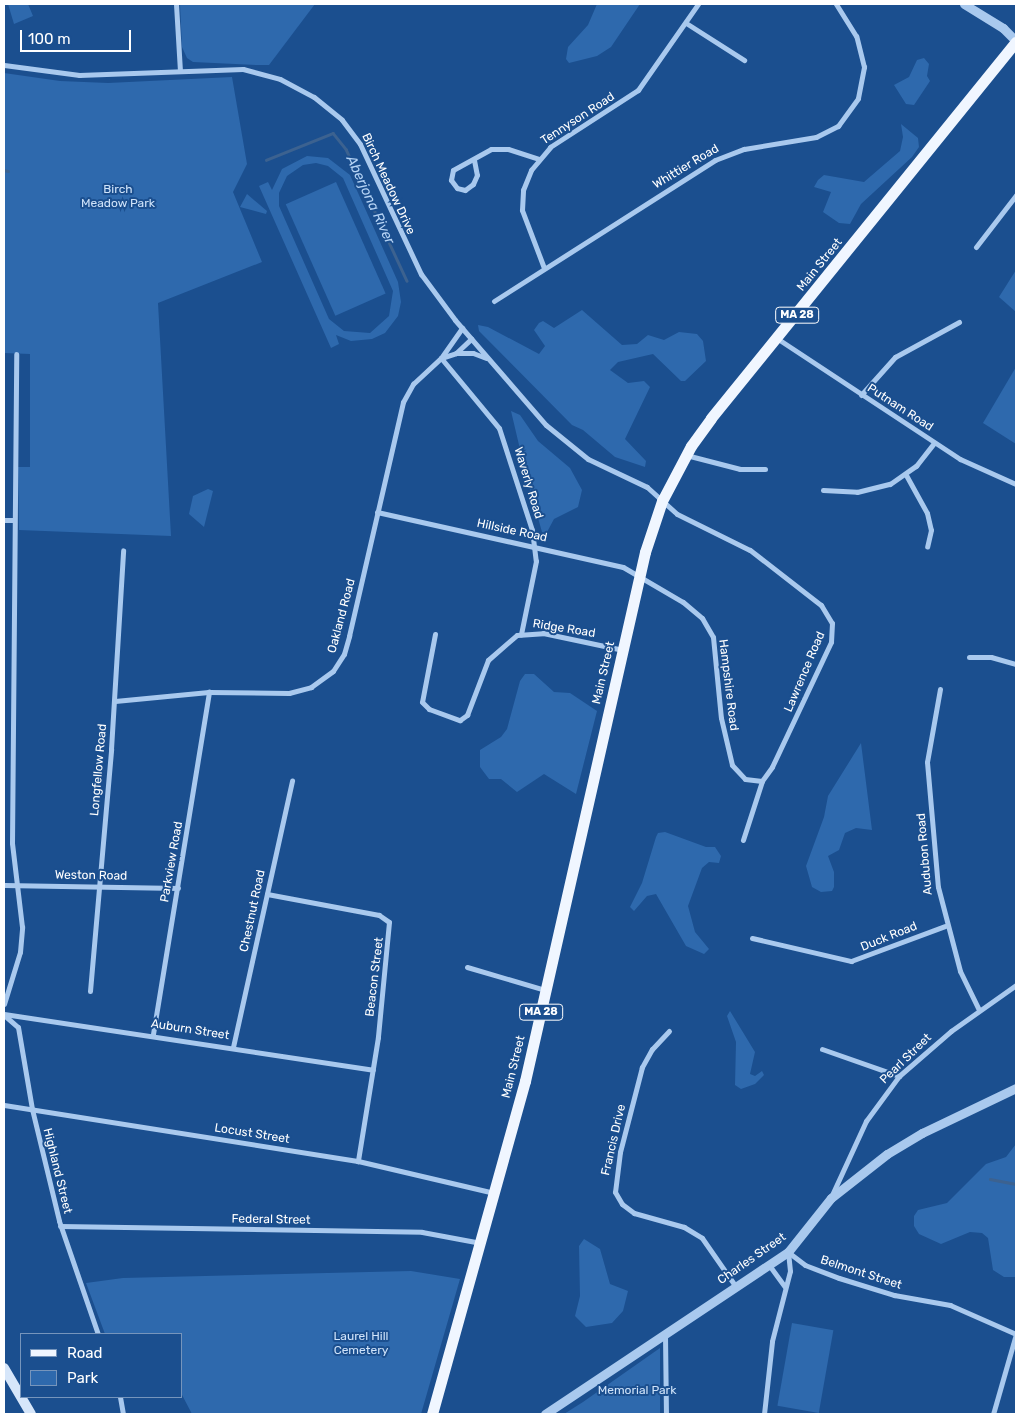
<!DOCTYPE html>
<html>
<head>
<meta charset="utf-8">
<style>
	body { margin:0 }
	#map { position:relative; width:1020px; height:1418px; overflow:hidden; background:#1b4f8f; font-family:Rubik,sans-serif }
	div>[style] { position:absolute }
	[style*='--x'] { left:calc(var(--x)*1px); top:calc(var(--y)*1px); width:calc(var(--w)*1px); rotate:calc(var(--a)*1deg) }
	.green>* { inset:0; background:#2e69ad; transform-origin:0 0 }
	.stream>* { height:2.5px; margin:-1.25px; padding:0 1.25px; transform-origin:1.25px; border-radius:1.25px; background:#3c6290 }
	.minor>* { height:5px; margin:-2.5px; padding:0 2.5px; transform-origin:2.5px; border-radius:2.5px; background:#a9c9ee }
	.tertiary>* { height:9px; margin:-4.5px; padding:0 4.5px; transform-origin:4.5px; border-radius:4.5px; background:#a9c9ee }
	.secondary>* { height:10px; margin:-5px; padding:0 5px; transform-origin:5px; border-radius:5px; background:#d6e6fa }
	.primary>* { height:11px; margin:-5.5px; padding:0 5.5px; transform-origin:5.5px; border-radius:5.5px; background:#f0f6ff }
	span { translate:-50% -50%; white-space:nowrap; text-align:center; line-height:1.15; -webkit-text-stroke:4px #1b4f8f; paint-order:stroke }
	.shield-label span { padding:1px 4px; background:#1b4f8f; border:1px solid; border-radius:4px; -webkit-text-stroke-width:0 }
	.shield-label { font-size:11px; color:#fff; font-weight:700 }
	.street-label { font-size:12px; color:#fff }
	.park-label { font-size:12px; color:#cfe3fa }
	.water-label { font-size:14px; color:#b5d3f5; font-style:italic }
	.frame { position:absolute; inset:0; border:5px solid #fff; pointer-events:none }
	.legend { position:absolute; left:20px; top:1333px; width:162px; height:65px; box-sizing:border-box; background:#1b4f8f; border:1px solid #7695bc; margin:0; padding:6px 9px; list-style:none; font-size:15px; color:#fff }
	.legend li { display:flex; align-items:center; gap:10px; height:25px }
	.legend b { width:25px; border:1px solid #7695bc }
	.scale { position:absolute; left:20px; top:30px; width:111px; height:22px; box-sizing:border-box; border:2px solid #fff; border-top:0; padding-left:6px; font-size:15px; line-height:18px; white-space:nowrap; color:#fff; -webkit-text-stroke:4px #1b4f8f; paint-order:stroke }
</style>
</head>
<body>
<div id="map">
	<div class="green">
		<i style="clip-path:polygon(8px 4px,28px 4px,33px 16px,14px 24px)"></i>
		<i style="clip-path:polygon(180px 4px,315px 4px,269px 65px,256px 65px,193px 62px,187px 58px,182px 47px)"></i>
		<i style="clip-path:polygon(597px 4px,640px 4px,611px 47px,597px 56px,569px 63px,566px 59px,568px 47px,588px 25px)"></i>
		<i style="clip-path:polygon(924px 58px,929px 64px,927px 76px,930px 81px,914px 105px,906px 104px,894px 85px,909px 77px,917px 60px)"></i>
		<i style="clip-path:polygon(4px 73px,60px 81px,108px 83px,232px 77px,247px 164px,233px 192px,262px 262px,158px 303px,171px 536px,19px 530px,18px 467px,30px 467px,30px 354px,4px 353px)"></i>
		<i style="clip-path:polygon(901px 124px,918px 138px,919px 147px,912px 157px,861px 204px,850px 224px,839px 223px,823px 212px,831px 192px,814px 187px,818px 180px,824px 175px,864px 182px,900px 151px,903px 137px)"></i>
		<i style="clip-path:polygon(evenodd,307px 156px,328px 158px,350px 175px,398px 282px,401px 302px,398px 316px,385px 333px,372px 339px,351px 341px,336px 335px,339px 344px,331px 348px,259px 186px,268px 182px,272px 190px,282px 169px,307px 156px,316px 163px,328px 166px,343px 178px,393px 291px,389px 316px,370px 333px,344px 331px,329px 319px,279px 206px,279px 193px,287px 176px,303px 165px,316px 163px)"></i>
		<i style="left:336px;top:182px;width:122px;height:55px;rotate:66deg"></i>
		<i style="clip-path:polygon(247px 194px,267px 211px,266px 214px,240px 207px)"></i>
		<i style="clip-path:polygon(1016px 270px,1016px 312px,999px 297px)"></i>
		<i style="clip-path:polygon(582px 310px,622px 345px,637px 344px,648px 335px,664px 340px,679px 332px,697px 334px,703px 341px,706px 361px,685px 381px,681px 381px,653px 354px,618px 362px,610px 370px,628px 383px,644px 381px,650px 387px,625px 439px,646px 461px,645px 467px,615px 457px,583px 430px,572px 425px,479px 331px,478px 325px,488px 327px,539px 354px,545px 346px,534px 330px,539px 323px,543px 321px,554px 328px)"></i>
		<i style="clip-path:polygon(1016px 367px,1016px 444px,983px 423px)"></i>
		<i style="clip-path:polygon(511px 411px,520px 415px,538px 441px,570px 468px,582px 490px,578px 507px,554px 519px,546px 534px,542px 532px,527px 479px)"></i>
		<i style="clip-path:polygon(208px 489px,213px 491px,204px 527px,189px 514px,193px 496px)"></i>
		<i style="clip-path:polygon(525px 674px,534px 674px,554px 692px,570px 693px,597px 711px,576px 794px,544px 774px,517px 792px,501px 779px,489px 779px,480px 767px,480px 750px,501px 737px,507px 729px,520px 681px)"></i>
		<i style="clip-path:polygon(861px 743px,872px 830px,856px 828px,845px 833px,839px 850px,828px 856px,834px 872px,834px 887px,832px 891px,821px 892px,812px 887px,806px 866px,824px 817px,828px 796px)"></i>
		<i style="clip-path:polygon(665px 832px,706px 847px,715px 847px,721px 856px,719px 863px,709px 862px,702px 868px,688px 906px,695px 932px,709px 949px,704px 954px,686px 946px,656px 894px,647px 896px,634px 911px,630px 907px,642px 883px,656px 837px,658px 833px)"></i>
		<i style="clip-path:polygon(730px 1011px,755px 1052px,750px 1074px,755px 1076px,762px 1071px,764px 1075px,755px 1084px,741px 1089px,735px 1085px,736px 1042px,727px 1016px)"></i>
		<i style="clip-path:polygon(1016px 1144px,1016px 1277px,1004px 1277px,993px 1270px,988px 1238px,982px 1233px,970px 1232px,941px 1244px,919px 1234px,914px 1226px,914px 1216px,918px 1210px,947px 1203px,986px 1164px,1006px 1157px)"></i>
		<i style="clip-path:polygon(584px 1239px,600px 1249px,610px 1284px,628px 1291px,623px 1311px,612px 1323px,586px 1327px,575px 1316px,580px 1296px,579px 1246px)"></i>
		<i style="clip-path:polygon(411px 1271px,460px 1279px,421px 1414px,192px 1414px,181px 1393px,181px 1334px,105px 1334px,86px 1283px,123px 1278px)"></i>
		<i style="left:792px;top:1323px;width:42px;height:84px;rotate:10deg"></i>
		<i style="clip-path:polygon(660px 1348px,660px 1414px,564px 1414px,583px 1402px)"></i>
	</div>
	<div class="stream">
		<i style="--x:266;--y:160;--w:72;--a:-21.9"></i>
		<i style="--x:333;--y:133;--w:21;--a:51"></i>
		<i style="--x:346;--y:149;--w:145;--a:65.2"></i>
		<i style="--x:4;--y:170;--w:4;--a:14"></i>
		<i style="--x:990;--y:1179;--w:26;--a:11"></i>
	</div>
	<div class="minor">
		<i style="--x:176;--y:4;--w:67;--a:86.6"></i>
		<i style="--x:686;--y:23;--w:69;--a:32.5"></i>
		<i style="--x:4;--y:65;--w:76;--a:7.6"></i>
		<i style="--x:79;--y:75;--w:164;--a:-2.1"></i>
		<i style="--x:243;--y:69;--w:38;--a:15"></i>
		<i style="--x:280;--y:79;--w:38;--a:28"></i>
		<i style="--x:314;--y:97;--w:36;--a:39"></i>
		<i style="--x:342;--y:120;--w:30;--a:53"></i>
		<i style="--x:360;--y:144;--w:144;--a:64.9"></i>
		<i style="--x:421;--y:274;--w:57;--a:53.5"></i>
		<i style="--x:455;--y:320;--w:139;--a:49.1"></i>
		<i style="--x:546;--y:425;--w:54;--a:39"></i>
		<i style="--x:588;--y:459;--w:65;--a:25.4"></i>
		<i style="--x:647;--y:487;--w:40;--a:42"></i>
		<i style="--x:677;--y:514;--w:81;--a:26.3"></i>
		<i style="--x:750;--y:550;--w:90;--a:37.8"></i>
		<i style="--x:821;--y:605;--w:21;--a:59"></i>
		<i style="--x:832;--y:623;--w:19;--a:93"></i>
		<i style="--x:831;--y:642;--w:138;--a:115.3"></i>
		<i style="--x:772;--y:767;--w:17;--a:126"></i>
		<i style="--x:762;--y:781;--w:62;--a:107.9"></i>
		<i style="--x:474;--y:160;--w:15;--a:79"></i>
		<i style="--x:477;--y:175;--w:10;--a:114"></i>
		<i style="--x:473;--y:184;--w:10;--a:143"></i>
		<i style="--x:465;--y:190;--w:8;--a:-166"></i>
		<i style="--x:457;--y:188;--w:10;--a:-127"></i>
		<i style="--x:451;--y:180;--w:10;--a:-79"></i>
		<i style="--x:453;--y:170;--w:43;--a:-28.9"></i>
		<i style="--x:491;--y:149;--w:17;--a:0"></i>
		<i style="--x:508;--y:149;--w:33;--a:18"></i>
		<i style="--x:976;--y:247;--w:66;--a:-52.4"></i>
		<i style="--x:544;--y:268;--w:62;--a:-110.8"></i>
		<i style="--x:522;--y:210;--w:20;--a:-87"></i>
		<i style="--x:523;--y:190;--w:22;--a:-68"></i>
		<i style="--x:531;--y:170;--w:30;--a:-50"></i>
		<i style="--x:550;--y:147;--w:105;--a:-32.9"></i>
		<i style="--x:638;--y:90;--w:105;--a:-55.1"></i>
		<i style="--x:494;--y:301;--w:262;--a:-32.5"></i>
		<i style="--x:715;--y:160;--w:31;--a:-21"></i>
		<i style="--x:744;--y:149;--w:73;--a:-9.5"></i>
		<i style="--x:816;--y:137;--w:25;--a:-27"></i>
		<i style="--x:838;--y:126;--w:34;--a:-54"></i>
		<i style="--x:858;--y:98;--w:32;--a:-79"></i>
		<i style="--x:864;--y:67;--w:32;--a:-104"></i>
		<i style="--x:856;--y:36;--w:38;--a:-122"></i>
		<i style="--x:778;--y:339;--w:218;--a:33.4"></i>
		<i style="--x:960;--y:459;--w:61;--a:24.1"></i>
		<i style="--x:456;--y:353;--w:17;--a:0"></i>
		<i style="--x:473;--y:353;--w:14;--a:21"></i>
		<i style="--x:441;--y:358;--w:91;--a:50.4"></i>
		<i style="--x:499;--y:428;--w:107;--a:72.1"></i>
		<i style="--x:532;--y:530;--w:31;--a:83"></i>
		<i style="--x:536;--y:561;--w:75;--a:101.6"></i>
		<i style="--x:441;--y:358;--w:16;--a:-18"></i>
		<i style="--x:456;--y:353;--w:21;--a:-43"></i>
		<i style="--x:861;--y:395;--w:51;--a:-48.2"></i>
		<i style="--x:895;--y:357;--w:73;--a:-28.7"></i>
		<i style="--x:686;--y:455;--w:56;--a:14.5"></i>
		<i style="--x:740;--y:469;--w:25;--a:0"></i>
		<i style="--x:906;--y:475;--w:43;--a:61.1"></i>
		<i style="--x:927;--y:513;--w:17;--a:77"></i>
		<i style="--x:931;--y:530;--w:17;--a:103"></i>
		<i style="--x:823;--y:490;--w:34;--a:3"></i>
		<i style="--x:857;--y:492;--w:34;--a:-14"></i>
		<i style="--x:890;--y:484;--w:32;--a:-35"></i>
		<i style="--x:916;--y:466;--w:29;--a:-52"></i>
		<i style="--x:377;--y:512;--w:252;--a:12.6"></i>
		<i style="--x:623;--y:567;--w:69;--a:30.3"></i>
		<i style="--x:683;--y:602;--w:25;--a:40"></i>
		<i style="--x:702;--y:618;--w:22;--a:60"></i>
		<i style="--x:713;--y:637;--w:81;--a:84.4"></i>
		<i style="--x:721;--y:718;--w:48;--a:76.8"></i>
		<i style="--x:732;--y:765;--w:19;--a:47"></i>
		<i style="--x:745;--y:779;--w:17;--a:7"></i>
		<i style="--x:4;--y:520;--w:10;--a:0"></i>
		<i style="--x:435;--y:634;--w:69;--a:100.8"></i>
		<i style="--x:422;--y:702;--w:10;--a:45"></i>
		<i style="--x:429;--y:709;--w:33;--a:20"></i>
		<i style="--x:460;--y:720;--w:9;--a:-36"></i>
		<i style="--x:467;--y:715;--w:59;--a:-69.1"></i>
		<i style="--x:488;--y:660;--w:38;--a:-41"></i>
		<i style="--x:517;--y:635;--w:26;--a:-4"></i>
		<i style="--x:543;--y:633;--w:82;--a:12"></i>
		<i style="--x:969;--y:657;--w:22;--a:0"></i>
		<i style="--x:991;--y:657;--w:26;--a:16"></i>
		<i style="--x:940;--y:689;--w:74;--a:100.1"></i>
		<i style="--x:927;--y:762;--w:125;--a:85"></i>
		<i style="--x:938;--y:887;--w:87;--a:75.3"></i>
		<i style="--x:960;--y:971;--w:43;--a:64"></i>
		<i style="--x:115;--y:701;--w:94;--a:-5.5"></i>
		<i style="--x:209;--y:692;--w:80;--a:0.7"></i>
		<i style="--x:289;--y:693;--w:23;--a:-15"></i>
		<i style="--x:311;--y:687;--w:27;--a:-36"></i>
		<i style="--x:333;--y:671;--w:20;--a:-57"></i>
		<i style="--x:344;--y:654;--w:19;--a:-74"></i>
		<i style="--x:349;--y:636;--w:240;--a:-77"></i>
		<i style="--x:403;--y:402;--w:21;--a:-61"></i>
		<i style="--x:413;--y:384;--w:38;--a:-43"></i>
		<i style="--x:441;--y:358;--w:37;--a:-55"></i>
		<i style="--x:4;--y:885;--w:174;--a:1"></i>
		<i style="--x:267;--y:894;--w:114;--a:10.6"></i>
		<i style="--x:379;--y:915;--w:12;--a:35"></i>
		<i style="--x:389;--y:922;--w:116;--a:95.5"></i>
		<i style="--x:378;--y:1037;--w:126;--a:99.2"></i>
		<i style="--x:752;--y:938;--w:102;--a:13.1"></i>
		<i style="--x:851;--y:961;--w:100;--a:-20.4"></i>
		<i style="--x:467;--y:967;--w:81;--a:16.4"></i>
		<i style="--x:90;--y:991;--w:243;--a:-85"></i>
		<i style="--x:111;--y:749;--w:199;--a:-86.5"></i>
		<i style="--x:4;--y:1004;--w:54;--a:-72.9"></i>
		<i style="--x:20;--y:952;--w:25;--a:-85"></i>
		<i style="--x:22;--y:927;--w:85;--a:-96.8"></i>
		<i style="--x:12;--y:843;--w:489;--a:-89.5"></i>
		<i style="--x:4;--y:1014;--w:373;--a:8.6"></i>
		<i style="--x:4;--y:1015;--w:18;--a:41"></i>
		<i style="--x:18;--y:1027;--w:83;--a:80.3"></i>
		<i style="--x:32;--y:1109;--w:115;--a:76.4"></i>
		<i style="--x:59;--y:1221;--w:120;--a:71"></i>
		<i style="--x:669;--y:1031;--w:25;--a:133"></i>
		<i style="--x:652;--y:1049;--w:21;--a:119"></i>
		<i style="--x:642;--y:1067;--w:88;--a:104.5"></i>
		<i style="--x:620;--y:1152;--w:40;--a:97.1"></i>
		<i style="--x:615;--y:1192;--w:14;--a:60"></i>
		<i style="--x:622;--y:1204;--w:15;--a:37"></i>
		<i style="--x:634;--y:1213;--w:52;--a:15.6"></i>
		<i style="--x:684;--y:1227;--w:21;--a:31"></i>
		<i style="--x:702;--y:1238;--w:60;--a:55.2"></i>
		<i style="--x:153;--y:1034;--w:347;--a:-80.7"></i>
		<i style="--x:233;--y:1047;--w:273;--a:-77.5"></i>
		<i style="--x:822;--y:1049;--w:82;--a:19.3"></i>
		<i style="--x:4;--y:1105;--w:358;--a:9"></i>
		<i style="--x:358;--y:1161;--w:140;--a:13.2"></i>
		<i style="--x:831;--y:1197;--w:84;--a:-65.3"></i>
		<i style="--x:866;--y:1121;--w:56;--a:-53.7"></i>
		<i style="--x:899;--y:1076;--w:69;--a:-40.9"></i>
		<i style="--x:951;--y:1031;--w:80;--a:-35.3"></i>
		<i style="--x:60;--y:1226;--w:362;--a:0.9"></i>
		<i style="--x:422;--y:1232;--w:60;--a:10.6"></i>
		<i style="--x:788;--y:1252;--w:21;--a:37"></i>
		<i style="--x:805;--y:1265;--w:36;--a:21"></i>
		<i style="--x:839;--y:1278;--w:58;--a:17.2"></i>
		<i style="--x:894;--y:1295;--w:57;--a:10.1"></i>
		<i style="--x:950;--y:1305;--w:72;--a:23.7"></i>
		<i style="--x:1016;--y:1334;--w:83;--a:106"></i>
		<i style="--x:769;--y:1265;--w:26;--a:54"></i>
		<i style="--x:665;--y:1335;--w:79;--a:89.3"></i>
		<i style="--x:120;--y:1397;--w:17;--a:80"></i>
		<i style="--x:764;--y:1414;--w:73;--a:-83.7"></i>
		<i style="--x:772;--y:1341;--w:72;--a:-75.6"></i>
		<i style="--x:790;--y:1271;--w:19;--a:-96"></i>
	</div>
	<div class="tertiary">
		<i style="--x:964;--y:4;--w:46;--a:31.6"></i>
		<i style="--x:1003;--y:28;--w:18;--a:45"></i>
		<i style="--x:545;--y:1414;--w:292;--a:-33.7"></i>
		<i style="--x:788;--y:1252;--w:69;--a:-51.5"></i>
		<i style="--x:831;--y:1198;--w:71;--a:-38.2"></i>
		<i style="--x:887;--y:1154;--w:41;--a:-31"></i>
		<i style="--x:922;--y:1133;--w:104;--a:-25.6"></i>
	</div>
	<div class="secondary">
		<i style="--x:4;--y:1368;--w:53;--a:59.6"></i>
	</div>
	<div class="primary">
		<i style="--x:432;--y:1414;--w:346;--a:-74.4"></i>
		<i style="--x:525;--y:1081;--w:542;--a:-77.22"></i>
		<i style="--x:645;--y:552;--w:54;--a:-71.6"></i>
		<i style="--x:662;--y:501;--w:62;--a:-62.2"></i>
		<i style="--x:691;--y:446;--w:34;--a:-54"></i>
		<i style="--x:711;--y:418;--w:484;--a:-51"></i>
	</div>
	<div class="shield-label">
		<span style="left:797px;top:315px">MA 28</span>
		<span style="left:541px;top:1012px">MA 28</span>
	</div>
	<div class="street-label">
		<span style="left:578px;top:119px;rotate:-33deg">Tennyson Road</span>
		<span style="left:686px;top:167px;rotate:-31deg">Whittier Road</span>
		<span style="left:388px;top:184px;rotate:65deg">Birch Meadow Drive</span>
		<span style="left:820px;top:265px;rotate:-51deg">Main Street</span>
		<span style="left:900px;top:408px;rotate:33deg">Putnam Road</span>
		<span style="left:528px;top:483px;rotate:73deg">Waverly Road</span>
		<span style="left:512px;top:531px;rotate:12deg">Hillside Road</span>
		<span style="left:342px;top:616px;rotate:-75deg">Oakland Road</span>
		<span style="left:564px;top:629px;rotate:9deg">Ridge Road</span>
		<span style="left:805px;top:672px;rotate:-67deg">Lawrence Road</span>
		<span style="left:604px;top:673px;rotate:-77deg">Main Street</span>
		<span style="left:728px;top:685px;rotate:83deg">Hampshire Road</span>
		<span style="left:99px;top:770px;rotate:-85deg">Longfellow Road</span>
		<span style="left:925px;top:854px;rotate:-95deg">Audubon Road</span>
		<span style="left:172px;top:862px;rotate:-80deg">Parkview Road</span>
		<span style="left:91px;top:876px;rotate:1deg">Weston Road</span>
		<span style="left:253px;top:911px;rotate:-78deg">Chestnut Road</span>
		<span style="left:889px;top:937px;rotate:-22deg">Duck Road</span>
		<span style="left:375px;top:977px;rotate:-83deg">Beacon Street</span>
		<span style="left:190px;top:1030px;rotate:9deg">Auburn Street</span>
		<span style="left:906px;top:1059px;rotate:-44deg">Pearl Street</span>
		<span style="left:514px;top:1067px;rotate:-76deg">Main Street</span>
		<span style="left:252px;top:1134px;rotate:9deg">Locust Street</span>
		<span style="left:614px;top:1140px;rotate:-77deg">Francis Drive</span>
		<span style="left:57px;top:1171px;rotate:76deg">Highland Street</span>
		<span style="left:271px;top:1220px;rotate:1deg">Federal Street</span>
		<span style="left:752px;top:1259px;rotate:-35deg">Charles Street</span>
		<span style="left:861px;top:1273px;rotate:18deg">Belmont Street</span>
	</div>
	<div class="park-label">
		<span style="left:118px;top:197px">Birch<br>Meadow Park</span>
		<span style="left:361px;top:1344px">Laurel Hill<br>Cemetery</span>
		<span style="left:637px;top:1391px">Memorial Park</span>
	</div>
	<div class="water-label">
		<span style="left:370px;top:200px;rotate:65deg">Aberjona River</span>
	</div>
	<div class="frame"></div>
	<ul class="legend">
	<li><b style="height:6px;background:#f0f6ff"></b>Road</li>
	<li><b style="height:14px;background:#2e69ad"></b>Park</li>
	</ul>
	<div class="scale">100 m</div>
</div>
</body>
</html>
